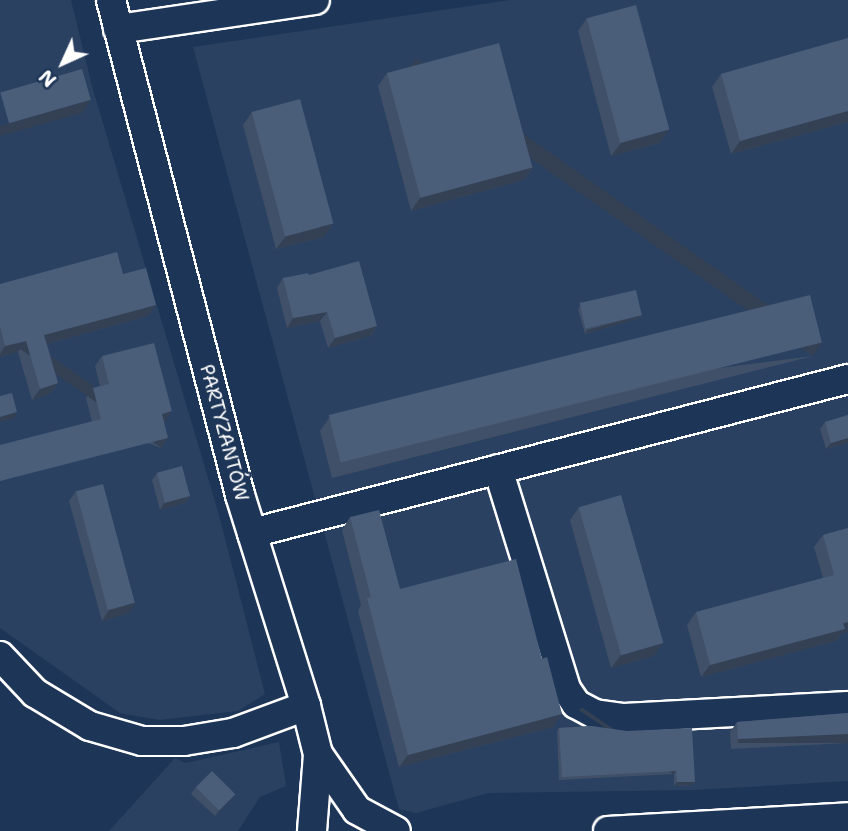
<!DOCTYPE html>
<html>
<head>
<meta charset="utf-8">
<style>
	body { margin:0 }
	#map { position:relative; width:848px; height:831px; overflow:hidden; background:#1d3557; font-family:"Shantell Sans",sans-serif }
	div>[style] { position:absolute }
	[style*='--x'] { left:calc(var(--x)*1px); top:calc(var(--y)*1px); width:calc(var(--w)*1px); rotate:calc(var(--a)*1deg) }
	.built>* { inset:0; background:#2a4161 }
	.roads { filter:drop-shadow(2px 0 #fff) drop-shadow(-2px 0 #fff) drop-shadow(0 2px #fff) drop-shadow(0 -2px #fff) }
	.minor>* { height:28px; margin:-14px; padding:0 14px; transform-origin:14px; border-radius:14px; background:#1d3557 }
	.wall>* { inset:0; background:#405068 }
	.shaded-wall>* { inset:0; background:#344155; transform-origin:0 0 }
	.building>* { inset:0; background:#4a5d79; transform-origin:0 0 }
	span { translate:-50% -50%; white-space:nowrap; text-align:center; line-height:1.15; -webkit-text-stroke:5px #1d3557; paint-order:stroke }
	.street-label { font-size:19px; color:#fff }
	.north { position:absolute; left:28px; top:28px; width:70px; height:70px; -webkit-text-stroke:5px #1d3557; paint-order:stroke; rotate:225deg; font-size:19px; font-weight:700; line-height:28px; text-align:center; color:#fff }
	.north::after { content:''; display:block; margin:auto; width:24px; height:32px; background:#fff; clip-path:polygon(50% 0,100% 100%,50% 72%,0 100%) }
</style>
</head>
<body>
<div id="map">
	<div class="built">
		<i style="clip-path:polygon(0 0,71px 0,92px 86px,219px 515px,265px 694px,238px 711px,159px 720px,120px 713px,0 628px)"></i>
		<i style="clip-path:polygon(510px 0,848px 0,848px 781px,694px 790px,489px 793px,416px 813px,399px 809px,193px 47px)"></i>
		<i style="clip-path:polygon(279px 742px,286px 786px,260px 797px,238px 831px,109px 831px,175px 758px,185px 763px)"></i>
	</div>
	<div class="roads">
		<div class="minor">
			<i style="--x:111;--y:0;--w:512;--a:75.39"></i>
			<i style="--x:240;--y:495;--w:221;--a:72.6"></i>
			<i style="--x:306;--y:706;--w:49;--a:76"></i>
			<i style="--x:318;--y:754;--w:68;--a:55.1"></i>
			<i style="--x:357;--y:810;--w:44;--a:28.3"></i>
			<i style="--x:118;--y:29;--w:199;--a:-8.4"></i>
			<i style="--x:498;--y:469;--w:230;--a:72.8"></i>
			<i style="--x:566;--y:689;--w:18;--a:56"></i>
			<i style="--x:576;--y:704;--w:21;--a:28"></i>
			<i style="--x:595;--y:714;--w:29;--a:8"></i>
			<i style="--x:624;--y:718;--w:224;--a:-3.1"></i>
			<i style="--x:252;--y:533;--w:616;--a:-14.49"></i>
			<i style="--x:0;--y:656;--w:51;--a:46.6"></i>
			<i style="--x:35;--y:693;--w:64;--a:31"></i>
			<i style="--x:90;--y:726;--w:54;--a:16.1"></i>
			<i style="--x:142;--y:741;--w:42;--a:0"></i>
			<i style="--x:184;--y:741;--w:50;--a:-9.3"></i>
			<i style="--x:233;--y:733;--w:78;--a:-20.3"></i>
			<i style="--x:312;--y:831;--w:77;--a:-85.5"></i>
			<i style="--x:608;--y:831;--w:240;--a:-3.3"></i>
		</div>
	</div>
	<div class="wall">
		<i style="clip-path:polygon(587px 18px,660px 143px,611px 156px,578px 31px)"></i>
		<i style="clip-path:polygon(848px 38px,848px 122px,731px 154px,712px 87px,721px 74px)"></i>
		<i style="clip-path:polygon(387px 73px,533px 167px,524px 180px,411px 211px,378px 86px)"></i>
		<i style="clip-path:polygon(252px 112px,324px 237px,276px 249px,243px 125px)"></i>
		<i style="clip-path:polygon(123px 274px,148px 316px,47px 344px,58px 383px,50px 394px,32px 400px,18px 352px,0 357px,0 284px)"></i>
		<i style="clip-path:polygon(309px 275px,377px 326px,371px 336px,328px 348px,320px 321px,287px 328px,277px 288px,283px 278px)"></i>
		<i style="clip-path:polygon(580px 306px,640px 318px,585px 334px,578px 309px)"></i>
		<i style="clip-path:polygon(102px 356px,165px 421px,164px 421px,161px 448px,92px 422px,86px 398px,93px 388px,100px 386px,95px 366px)"></i>
		<i style="clip-path:polygon(813px 356px,332px 478px,320px 431px,329px 418px)"></i>
		<i style="clip-path:polygon(848px 415px,848px 443px,826px 449px,820px 429px,825px 422px)"></i>
		<i style="clip-path:polygon(157px 473px,190px 496px,185px 503px,160px 510px,152px 480px)"></i>
		<i style="clip-path:polygon(76px 491px,129px 613px,102px 621px,69px 501px)"></i>
		<i style="clip-path:polygon(579px 507px,654px 656px,611px 668px,570px 520px)"></i>
		<i style="clip-path:polygon(350px 517px,400px 589px,553px 727px,399px 767px,358px 611px,361px 605px,342px 530px)"></i>
		<i style="clip-path:polygon(848px 528px,848px 632px,841px 634px,836px 641px,701px 677px,687px 625px,696px 612px,823px 578px,814px 547px,823px 535px)"></i>
		<i style="clip-path:polygon(848px 713px,848px 743px,731px 749px,730px 732px,737px 722px)"></i>
		<i style="clip-path:polygon(592px 726px,695px 782px,692px 785px,674px 786px,674px 774px,559px 780px,557px 731px,559px 728px)"></i>
		<i style="clip-path:polygon(196px 787px,235px 794px,230px 800px,215px 816px,191px 794px)"></i>
	</div>
	<div class="shaded-wall">
		<i style="clip-path:polygon(91px 100px,82px 113px,0 136px,0 126px)"></i>
		<i style="clip-path:polygon(848px 111px,848px 122px,731px 154px,740px 141px)"></i>
		<i style="clip-path:polygon(669px 130px,660px 143px,611px 156px,621px 143px)"></i>
		<i style="clip-path:polygon(533px 167px,524px 180px,411px 211px,420px 198px)"></i>
		<i style="clip-path:polygon(333px 224px,324px 237px,276px 249px,286px 236px)"></i>
		<i style="clip-path:polygon(156px 305px,148px 316px,36px 347px,44px 335px)"></i>
		<i style="clip-path:polygon(327px 312px,320px 321px,287px 328px,293px 318px)"></i>
		<i style="clip-path:polygon(642px 315px,640px 318px,585px 334px,587px 330px)"></i>
		<i style="clip-path:polygon(377px 326px,371px 336px,328px 348px,335px 338px)"></i>
		<i style="clip-path:polygon(26px 341px,18px 352px,0 357px,0 354px,5px 346px)"></i>
		<i style="left:822px;top:343px;width:16px;height:496px;rotate:125deg"></i>
		<i style="clip-path:polygon(58px 383px,50px 394px,32px 400px,40px 389px)"></i>
		<i style="clip-path:polygon(172px 411px,165px 421px,155px 424px,162px 414px)"></i>
		<i style="clip-path:polygon(17px 412px,13px 419px,0 422px,0 417px)"></i>
		<i style="left:168px;top:438px;width:12px;height:173px;rotate:125deg"></i>
		<i style="clip-path:polygon(848px 438px,848px 443px,826px 449px,831px 443px)"></i>
		<i style="clip-path:polygon(190px 496px,185px 503px,160px 510px,164px 503px)"></i>
		<i style="clip-path:polygon(136px 603px,129px 613px,102px 621px,109px 610px)"></i>
		<i style="clip-path:polygon(848px 622px,848px 632px,841px 634px,836px 641px,701px 677px,710px 665px)"></i>
		<i style="clip-path:polygon(663px 643px,654px 656px,611px 668px,621px 655px)"></i>
		<i style="clip-path:polygon(562px 714px,553px 727px,399px 767px,408px 755px)"></i>
		<i style="left:848px;top:734px;width:9px;height:110px;rotate:90deg"></i>
		<i style="left:676px;top:771px;width:4px;height:114px;rotate:124deg"></i>
		<i style="clip-path:polygon(677px 782px,695px 782px,692px 785px,674px 786px)"></i>
		<i style="clip-path:polygon(235px 794px,230px 800px,215px 816px,220px 809px)"></i>
	</div>
	<div class="building">
		<i style="left:636px;top:5px;width:129px;height:51px;rotate:75deg"></i>
		<i style="clip-path:polygon(848px 38px,848px 111px,740px 141px,721px 74px)"></i>
		<i style="left:499px;top:43px;width:129px;height:116px;rotate:75deg"></i>
		<i style="left:82px;top:69px;width:32px;height:85px;rotate:74deg"></i>
		<i style="left:300px;top:99px;width:129px;height:50px;rotate:75deg"></i>
		<i style="clip-path:polygon(117px 252px,123px 274px,146px 268px,156px 305px,44px 335px,58px 383px,40px 389px,26px 341px,5px 346px,0 326px,0 284px)"></i>
		<i style="clip-path:polygon(359px 261px,377px 326px,335px 338px,327px 312px,293px 318px,283px 278px,308px 273px,309px 275px)"></i>
		<i style="left:636px;top:290px;width:26px;height:58px;rotate:77deg"></i>
		<i style="left:810px;top:295px;width:49px;height:496px;rotate:76deg"></i>
		<i style="clip-path:polygon(154px 343px,172px 411px,162px 414px,168px 438px,0 481px,0 445px,101px 419px,93px 388px,109px 384px,102px 356px)"></i>
		<i style="clip-path:polygon(12px 393px,17px 412px,0 417px,0 396px)"></i>
		<i style="clip-path:polygon(848px 415px,848px 438px,831px 443px,825px 422px)"></i>
		<i style="left:182px;top:466px;width:31px;height:26px;rotate:75deg"></i>
		<i style="left:103px;top:484px;width:123px;height:28px;rotate:75deg"></i>
		<i style="left:621px;top:495px;width:154px;height:44px;rotate:74deg"></i>
		<i style="clip-path:polygon(379px 510px,400px 589px,516px 559px,542px 659px,547px 657px,562px 714px,408px 755px,367px 598px,371px 597px,350px 517px)"></i>
		<i style="clip-path:polygon(848px 528px,848px 622px,843px 623px,845px 629px,710px 665px,696px 612px,834px 575px,823px 535px)"></i>
		<i style="clip-path:polygon(848px 713px,848px 734px,738px 739px,737px 722px)"></i>
		<i style="clip-path:polygon(592px 726px,627px 731px,692px 728px,695px 782px,677px 782px,676px 771px,562px 777px,559px 728px)"></i>
		<i style="left:212px;top:771px;width:33px;height:23px;rotate:45deg"></i>
	</div>
	<div class="street-label">
		<span style="left:224px;top:433px;rotate:75deg">PARTYZANTÓW</span>
	</div>
	<div class="north">N</div>
</div>
</body>
</html>
